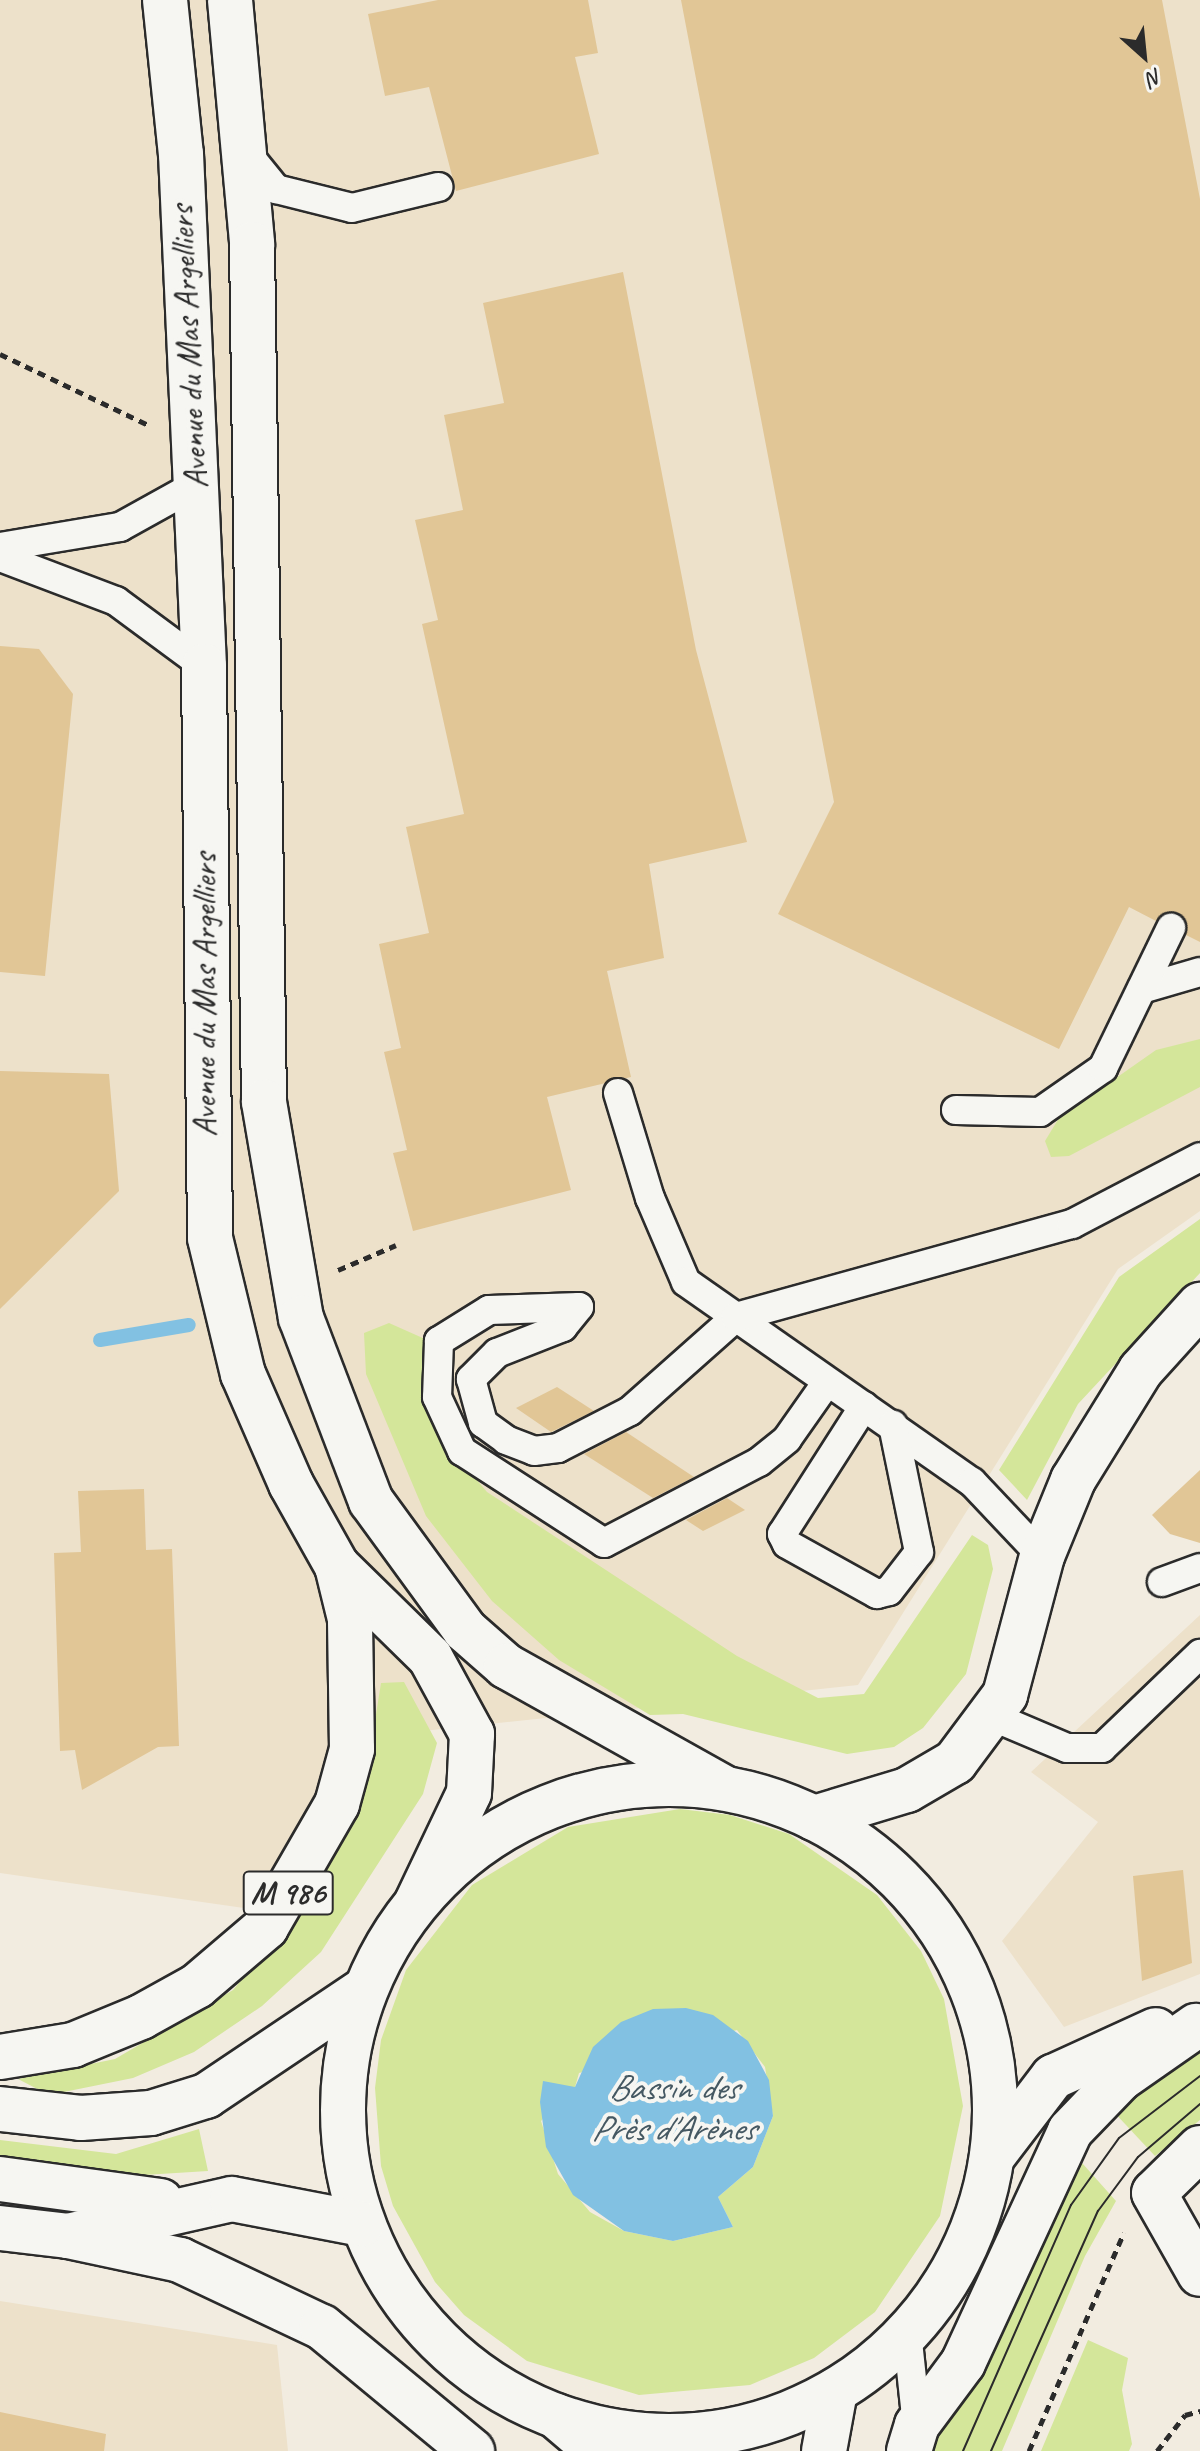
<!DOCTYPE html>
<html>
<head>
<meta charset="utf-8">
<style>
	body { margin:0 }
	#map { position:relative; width:1200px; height:2451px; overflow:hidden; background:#f2ece0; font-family:Caveat,sans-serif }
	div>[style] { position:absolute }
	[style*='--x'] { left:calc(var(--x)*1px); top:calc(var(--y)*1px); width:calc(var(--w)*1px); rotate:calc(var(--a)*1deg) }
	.built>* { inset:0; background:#ede1ca }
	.green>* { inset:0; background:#d4e69a }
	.water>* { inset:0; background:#82c1e2 }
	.stream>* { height:14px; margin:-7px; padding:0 7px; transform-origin:7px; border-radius:7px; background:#82c1e2 }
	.building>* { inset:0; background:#e1c696 }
	.path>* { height:5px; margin-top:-2.5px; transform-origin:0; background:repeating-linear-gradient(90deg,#2b2b2b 0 8px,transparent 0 14px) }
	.roads { filter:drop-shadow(2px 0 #2b2b2b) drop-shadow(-2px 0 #2b2b2b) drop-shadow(0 2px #2b2b2b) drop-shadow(0 -2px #2b2b2b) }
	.lane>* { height:28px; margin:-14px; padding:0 14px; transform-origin:14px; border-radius:14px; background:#f6f6f2 }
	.street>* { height:44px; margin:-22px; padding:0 22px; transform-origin:22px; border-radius:22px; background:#f6f6f2 }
	.secondary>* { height:44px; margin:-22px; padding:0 22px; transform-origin:22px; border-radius:22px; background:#f6f6f2 }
	.primary>* { height:44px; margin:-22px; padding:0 22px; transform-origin:22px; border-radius:22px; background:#f6f6f2 }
	.primary>.ring { margin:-22px; padding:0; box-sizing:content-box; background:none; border:44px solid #f6f6f2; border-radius:50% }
	.tram>* { height:2px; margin:-1px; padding:0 1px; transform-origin:1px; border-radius:1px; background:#2b2b2b }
	span { translate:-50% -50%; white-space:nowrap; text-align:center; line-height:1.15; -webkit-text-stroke:8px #f6f6f2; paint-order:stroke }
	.shield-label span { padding:2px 6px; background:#f6f6f2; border:2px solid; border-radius:6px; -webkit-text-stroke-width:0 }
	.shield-label { font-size:32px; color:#2b2b2b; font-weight:700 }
	.street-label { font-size:34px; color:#2b2b2b }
	.water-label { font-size:36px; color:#455862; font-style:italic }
	.north { position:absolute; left:1104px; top:16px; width:80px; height:80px; -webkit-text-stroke:6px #f6f6f2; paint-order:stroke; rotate:153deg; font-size:22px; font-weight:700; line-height:32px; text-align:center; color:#2b2b2b }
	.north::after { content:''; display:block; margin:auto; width:28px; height:36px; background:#2b2b2b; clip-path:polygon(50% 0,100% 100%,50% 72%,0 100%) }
</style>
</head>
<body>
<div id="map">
	<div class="built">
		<i style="clip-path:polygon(0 0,1200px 0,1200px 1211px,1118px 1269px,858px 1685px,347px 1739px,279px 1913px,0 1873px)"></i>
		<i style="clip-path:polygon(1200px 1615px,1200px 1974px,1064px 2027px,1002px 1941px,1098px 1822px,1031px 1772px)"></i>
		<i style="clip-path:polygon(0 2301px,277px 2345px,288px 2451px,0 2451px)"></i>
	</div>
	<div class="green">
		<i style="clip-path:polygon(1200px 1039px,1200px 1087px,1069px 1156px,1051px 1157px,1045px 1141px,1059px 1118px,1156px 1050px)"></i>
		<i style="clip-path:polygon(1200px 1219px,1200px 1273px,1078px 1404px,1027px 1500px,999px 1470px,1119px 1277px)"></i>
		<i style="clip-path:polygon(389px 1323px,425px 1339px,430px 1402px,446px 1444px,487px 1492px,737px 1656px,818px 1698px,864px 1694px,972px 1535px,988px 1545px,993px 1569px,966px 1674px,923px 1728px,894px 1747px,847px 1754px,683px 1714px,650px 1715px,559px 1660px,492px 1601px,426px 1516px,366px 1374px,364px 1333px)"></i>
		<i style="clip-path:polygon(404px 1682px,437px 1743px,423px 1794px,321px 1952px,262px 2006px,194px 2052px,133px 2078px,49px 2095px,18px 2079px,115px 2059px,233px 1990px,289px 1922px,370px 1752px,381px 1683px)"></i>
		<i style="clip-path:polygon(evenodd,680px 1809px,730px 1815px,789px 1834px,877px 1895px,921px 1951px,944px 1999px,963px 2106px,940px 2216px,875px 2312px,814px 2358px,750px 2385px,639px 2395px,527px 2361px,464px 2315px,435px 2282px,393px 2206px,381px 2166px,375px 2088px,381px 2040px,406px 1970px,472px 1885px,568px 1827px,680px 1809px,737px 2030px,765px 2067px,773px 2116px,753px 2167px,718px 2197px,733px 2227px,673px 2241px,624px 2231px,590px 2212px,558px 2174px,541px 2121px,575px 2087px,579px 2073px,737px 2030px)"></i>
		<i style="clip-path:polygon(1200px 2048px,1200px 2120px,1155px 2156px,1111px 2109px)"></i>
		<i style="clip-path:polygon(199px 2129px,208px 2171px,112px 2177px,0 2159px,0 2140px,116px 2154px)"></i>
		<i style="clip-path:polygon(1074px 2154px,1116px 2201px,1085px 2256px,1002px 2451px,929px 2451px)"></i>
		<i style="clip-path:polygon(1088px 2340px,1128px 2358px,1122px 2390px,1132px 2444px,1129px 2451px,1041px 2451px)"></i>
	</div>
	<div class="water">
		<i style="clip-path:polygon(686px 2008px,713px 2015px,748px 2041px,769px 2080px,773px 2116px,753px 2167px,718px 2197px,733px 2227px,673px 2241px,624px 2231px,573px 2195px,546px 2147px,540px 2102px,543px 2081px,575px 2087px,593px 2047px,621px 2022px,653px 2009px)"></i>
	</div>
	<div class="stream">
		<i style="--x:100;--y:1340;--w:90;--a:-9.6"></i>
	</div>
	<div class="building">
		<i style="clip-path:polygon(438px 0,588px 0,598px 53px,575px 57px,599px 154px,456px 191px,429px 87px,385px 96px,368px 14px)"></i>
		<i style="clip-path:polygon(681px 0,1162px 0,1200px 199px,1200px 942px,1186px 935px,1179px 913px,1156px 921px,1129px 907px,1059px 1049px,778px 914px,834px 802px)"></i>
		<i style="clip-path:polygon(623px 272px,696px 650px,747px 842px,649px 864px,664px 958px,607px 971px,631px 1077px,547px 1097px,571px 1190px,413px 1231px,393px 1153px,407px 1150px,384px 1052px,401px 1048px,379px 944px,429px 933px,406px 827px,464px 814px,422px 624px,438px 620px,415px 520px,463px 510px,444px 415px,504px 403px,483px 303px)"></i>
		<i style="clip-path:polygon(0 646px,39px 649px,73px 694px,45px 976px,0 972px)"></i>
		<i style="clip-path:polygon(0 1071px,109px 1074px,119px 1191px,0 1309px)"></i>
		<i style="clip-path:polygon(557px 1387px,594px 1411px,551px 1432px,516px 1408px)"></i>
		<i style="clip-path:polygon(626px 1432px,694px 1477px,653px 1498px,584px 1454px)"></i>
		<i style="clip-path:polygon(1200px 1470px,1200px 1543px,1170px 1534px,1152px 1515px)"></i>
		<i style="clip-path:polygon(144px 1489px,146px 1550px,172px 1549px,179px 1746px,158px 1747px,82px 1790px,75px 1750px,60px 1751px,54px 1553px,81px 1552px,78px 1491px)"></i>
		<i style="clip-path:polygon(727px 1498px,745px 1510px,703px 1531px,686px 1520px)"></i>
		<i style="clip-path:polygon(1183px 1870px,1192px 1963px,1142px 1981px,1133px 1876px)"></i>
		<i style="clip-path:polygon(0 2412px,106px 2434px,104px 2451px,0 2451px)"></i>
	</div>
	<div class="path">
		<i style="--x:0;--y:354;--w:164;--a:25.6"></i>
		<i style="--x:338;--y:1270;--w:63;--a:-23.3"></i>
		<i style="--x:1029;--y:2451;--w:238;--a:-66.5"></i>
		<i style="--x:1157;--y:2451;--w:46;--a:-52.1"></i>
		<i style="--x:1185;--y:2415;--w:16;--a:-15"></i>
	</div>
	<div class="roads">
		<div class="lane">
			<i style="--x:246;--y:152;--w:48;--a:51"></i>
			<i style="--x:276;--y:189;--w:78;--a:14"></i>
			<i style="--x:352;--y:208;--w:89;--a:-13.7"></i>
			<i style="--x:0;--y:547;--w:122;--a:-9.5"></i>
			<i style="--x:120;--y:527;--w:85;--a:-29"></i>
			<i style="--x:0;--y:557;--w:124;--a:20.8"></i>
			<i style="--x:116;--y:601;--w:109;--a:36.5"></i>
			<i style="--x:1142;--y:989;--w:60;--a:-16.3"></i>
			<i style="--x:618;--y:1093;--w:110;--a:73.1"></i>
			<i style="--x:650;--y:1198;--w:91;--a:66.8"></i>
			<i style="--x:686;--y:1282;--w:349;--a:35"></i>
			<i style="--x:972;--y:1482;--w:102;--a:46.6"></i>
			<i style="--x:956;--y:1110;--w:84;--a:1.4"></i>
			<i style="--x:1040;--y:1112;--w:77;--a:-34.9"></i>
			<i style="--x:1103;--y:1068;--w:156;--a:-64.1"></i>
			<i style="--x:579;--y:1307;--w:26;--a:129"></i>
			<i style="--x:563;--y:1327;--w:71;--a:158.5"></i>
			<i style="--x:497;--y:1353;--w:37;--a:135"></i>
			<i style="--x:471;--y:1379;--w:46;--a:74.7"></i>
			<i style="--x:483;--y:1423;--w:29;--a:36"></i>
			<i style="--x:506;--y:1440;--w:30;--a:21"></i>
			<i style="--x:534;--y:1451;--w:24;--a:-7"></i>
			<i style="--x:558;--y:1448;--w:81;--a:-27.2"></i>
			<i style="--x:630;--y:1411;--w:142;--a:-41.6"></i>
			<i style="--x:736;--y:1317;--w:349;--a:-15.5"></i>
			<i style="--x:1072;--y:1224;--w:144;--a:-27.6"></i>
			<i style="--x:579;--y:1307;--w:90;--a:178.1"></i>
			<i style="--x:489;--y:1310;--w:59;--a:148.2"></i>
			<i style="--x:439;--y:1341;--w:56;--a:92"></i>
			<i style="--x:437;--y:1397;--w:60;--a:65.2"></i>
			<i style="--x:462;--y:1451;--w:169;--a:32.9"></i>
			<i style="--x:604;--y:1543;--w:175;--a:-27.6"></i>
			<i style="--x:759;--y:1462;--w:36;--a:-39"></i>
			<i style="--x:787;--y:1439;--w:70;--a:-54.9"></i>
			<i style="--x:864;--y:1406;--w:152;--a:122.6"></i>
			<i style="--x:782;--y:1534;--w:11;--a:63"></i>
			<i style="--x:787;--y:1544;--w:103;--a:29.1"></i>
			<i style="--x:877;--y:1594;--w:12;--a:-14"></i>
			<i style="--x:889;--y:1591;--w:49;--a:-52.4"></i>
			<i style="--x:919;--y:1552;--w:130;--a:-101.6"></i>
			<i style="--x:1162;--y:1582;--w:40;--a:-20.2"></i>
			<i style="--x:989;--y:1715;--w:85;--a:22.9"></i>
			<i style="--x:1067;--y:1748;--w:35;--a:0"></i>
			<i style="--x:1102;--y:1748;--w:136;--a:-43.8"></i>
			<i style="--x:907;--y:2332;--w:94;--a:83.9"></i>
		</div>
		<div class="street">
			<i style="--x:1200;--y:2148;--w:64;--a:135.6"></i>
			<i style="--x:1154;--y:2193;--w:93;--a:60.4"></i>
		</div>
		<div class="secondary">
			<i style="--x:165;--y:0;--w:155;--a:84.1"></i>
			<i style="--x:181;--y:154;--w:513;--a:87.43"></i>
			<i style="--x:204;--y:666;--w:572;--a:89.4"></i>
			<i style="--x:210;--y:1238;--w:140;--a:76.4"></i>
			<i style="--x:243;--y:1374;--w:120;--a:66.4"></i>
			<i style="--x:291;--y:1484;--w:94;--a:60.7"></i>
			<i style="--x:337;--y:1566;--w:130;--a:44.4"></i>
			<i style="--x:430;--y:1657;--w:88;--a:61.4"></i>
			<i style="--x:472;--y:1734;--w:59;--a:92.9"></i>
			<i style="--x:469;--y:1793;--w:121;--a:115.5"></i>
			<i style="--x:230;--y:0;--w:245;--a:84.8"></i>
			<i style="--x:252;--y:244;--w:858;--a:89.2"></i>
			<i style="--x:264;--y:1102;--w:219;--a:80.3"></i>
			<i style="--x:301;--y:1318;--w:196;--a:69.1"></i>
			<i style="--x:371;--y:1501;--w:160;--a:53.9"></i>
			<i style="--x:465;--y:1630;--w:55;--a:41.3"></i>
			<i style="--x:506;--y:1666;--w:250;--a:29.2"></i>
			<i style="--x:68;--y:2236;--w:115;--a:12.1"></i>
			<i style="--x:180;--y:2260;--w:157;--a:25.3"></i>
			<i style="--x:322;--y:2327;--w:195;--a:39.6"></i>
			<i style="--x:556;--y:2416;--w:54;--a:40.5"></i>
			<i style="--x:824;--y:2451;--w:61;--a:-79.6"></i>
		</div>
		<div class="primary">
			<i class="ring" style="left:343px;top:1784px;width:608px;height:608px"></i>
			<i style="--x:814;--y:1818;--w:97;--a:-16.8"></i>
			<i style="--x:907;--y:1790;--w:56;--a:-30.3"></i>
			<i style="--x:955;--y:1762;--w:84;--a:-53.3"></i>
			<i style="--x:1005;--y:1695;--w:144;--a:-75.1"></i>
			<i style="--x:1042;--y:1556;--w:82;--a:-67.8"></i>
			<i style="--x:1073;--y:1480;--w:129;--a:-58.3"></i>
			<i style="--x:1141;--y:1370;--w:88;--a:-47.8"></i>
			<i style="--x:0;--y:2057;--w:74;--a:-9.3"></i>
			<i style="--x:73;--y:2045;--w:74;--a:-22.4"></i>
			<i style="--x:141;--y:2017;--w:64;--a:-29"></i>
			<i style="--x:197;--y:1986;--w:91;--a:-40.5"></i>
			<i style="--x:266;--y:1927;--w:142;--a:-60"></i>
			<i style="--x:337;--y:1804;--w:57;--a:-74.7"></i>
			<i style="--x:352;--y:1749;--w:130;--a:-90.9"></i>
			<i style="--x:350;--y:1619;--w:55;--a:-103.8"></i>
			<i style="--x:0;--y:2109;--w:81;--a:6.3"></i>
			<i style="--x:81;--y:2118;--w:70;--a:-4.1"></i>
			<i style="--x:151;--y:2113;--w:58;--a:-17.2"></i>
			<i style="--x:206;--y:2096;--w:192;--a:-33.9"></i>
			<i style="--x:992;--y:2157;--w:101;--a:-52.7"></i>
			<i style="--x:1053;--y:2077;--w:113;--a:-24.5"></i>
			<i style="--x:0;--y:2179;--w:162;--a:7.8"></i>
			<i style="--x:0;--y:2228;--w:68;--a:6.7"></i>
			<i style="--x:68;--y:2236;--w:168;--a:-12.7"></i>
			<i style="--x:232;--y:2199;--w:132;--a:10.9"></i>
			<i style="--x:909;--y:2451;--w:27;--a:-73"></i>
			<i style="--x:917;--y:2425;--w:77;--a:-53.4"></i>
			<i style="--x:963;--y:2363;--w:255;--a:-65.2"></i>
			<i style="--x:1070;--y:2131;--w:72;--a:-46.1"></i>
			<i style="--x:1120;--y:2079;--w:93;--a:-34.9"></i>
		</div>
	</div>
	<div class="tram">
		<i style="--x:963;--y:2451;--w:269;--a:-66.3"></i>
		<i style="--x:1071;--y:2205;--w:82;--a:-54.4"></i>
		<i style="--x:1119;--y:2138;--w:102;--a:-37.4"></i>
		<i style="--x:991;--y:2451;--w:263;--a:-66"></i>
		<i style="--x:1098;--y:2211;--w:67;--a:-53.5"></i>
		<i style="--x:1138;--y:2157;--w:82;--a:-40.5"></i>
	</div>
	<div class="shield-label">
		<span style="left:288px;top:1893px">M 986</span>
	</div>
	<div class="street-label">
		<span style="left:188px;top:347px;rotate:-93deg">Avenue du Mas Argelliers</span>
		<span style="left:204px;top:995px;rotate:-90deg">Avenue du Mas Argelliers</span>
	</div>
	<div class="water-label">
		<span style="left:673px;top:2108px">Bassin des<br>Près d'Arènes</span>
	</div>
	<div class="north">N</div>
</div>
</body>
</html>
